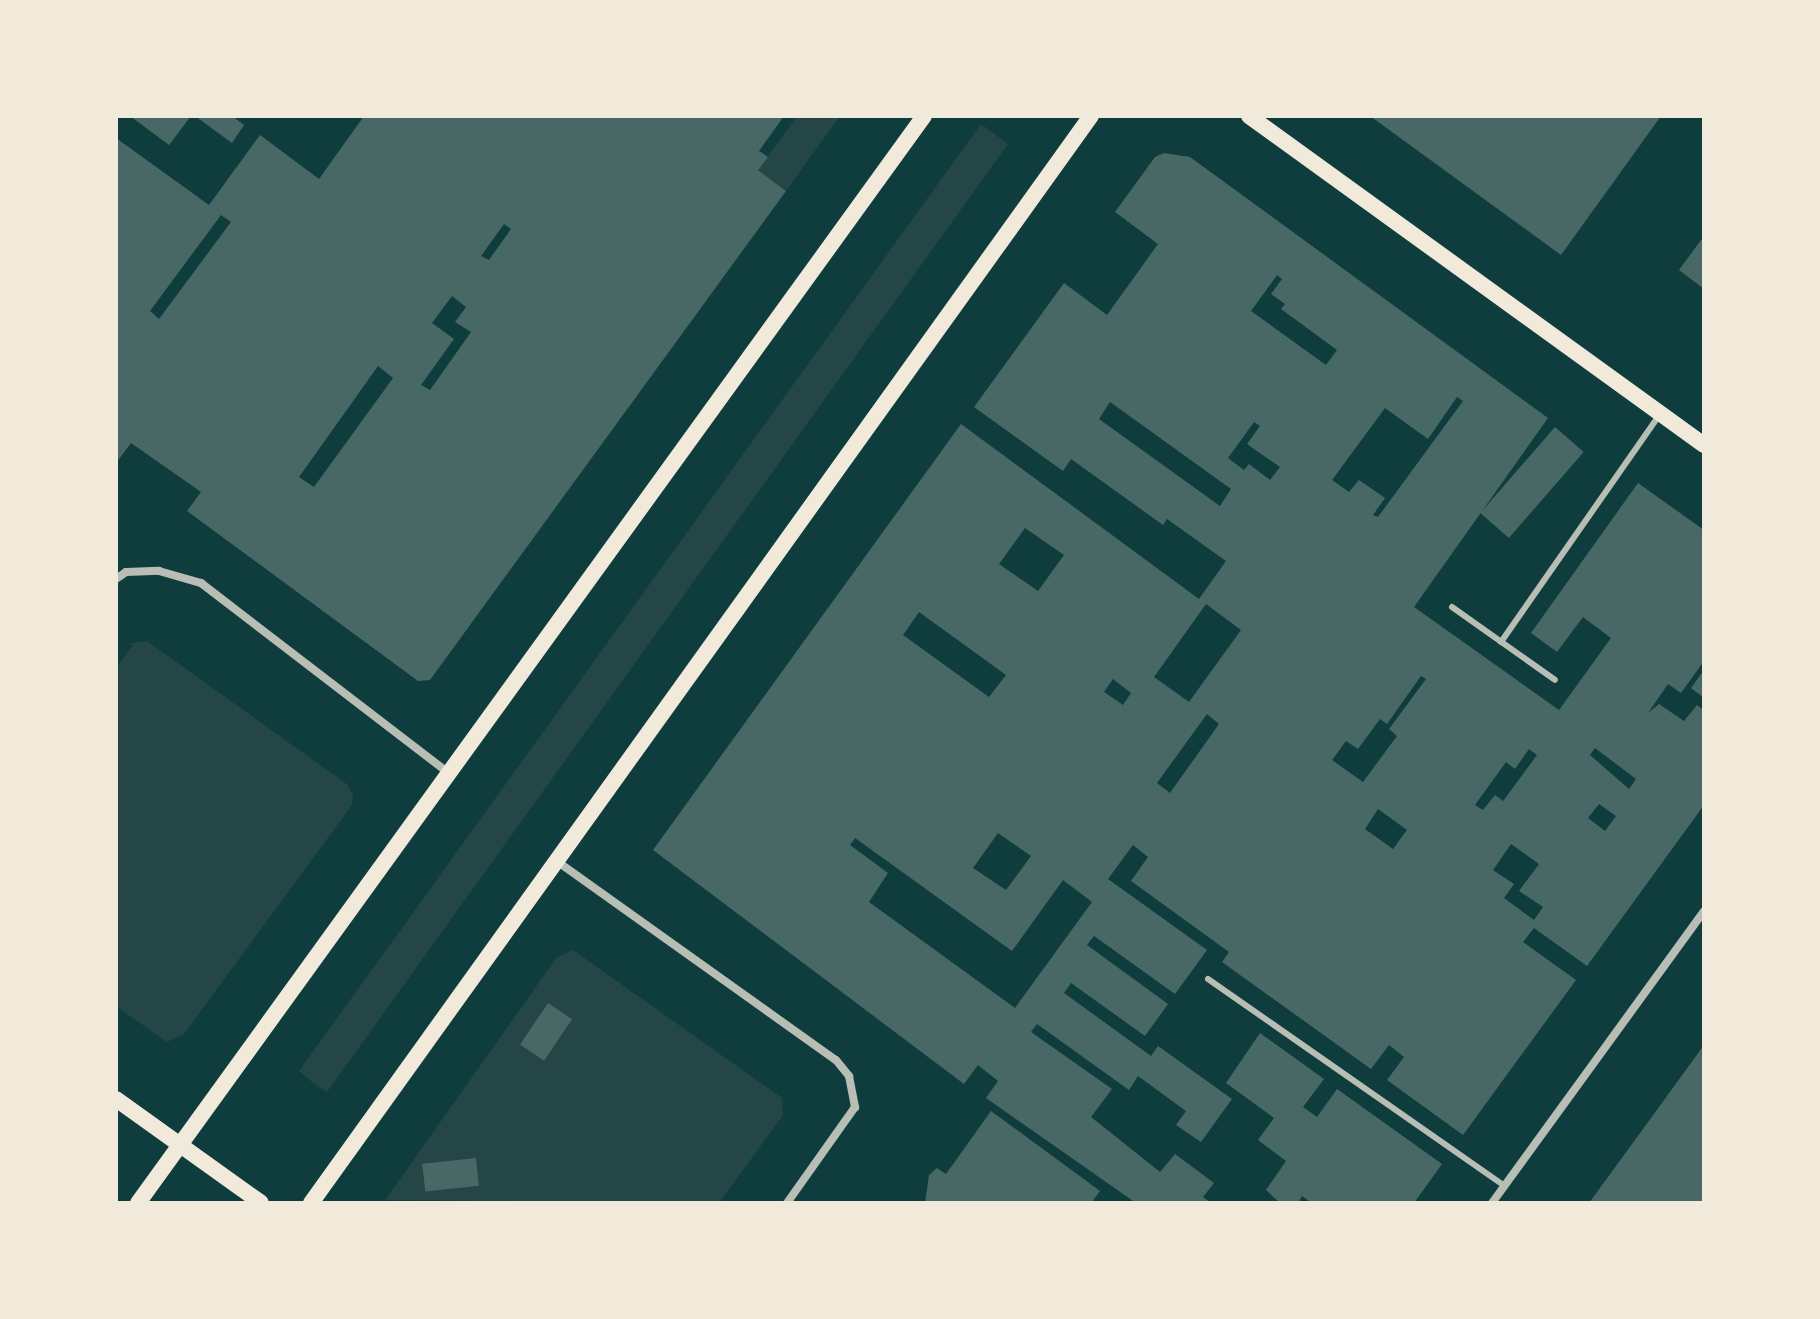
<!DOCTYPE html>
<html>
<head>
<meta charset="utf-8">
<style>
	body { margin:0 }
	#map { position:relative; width:1820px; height:1319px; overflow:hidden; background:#0f3d3e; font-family:Rubik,sans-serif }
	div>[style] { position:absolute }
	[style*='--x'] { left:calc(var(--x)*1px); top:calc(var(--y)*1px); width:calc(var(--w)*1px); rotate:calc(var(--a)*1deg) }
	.green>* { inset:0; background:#244646 }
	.building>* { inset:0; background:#486865; transform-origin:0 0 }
	.service>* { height:6px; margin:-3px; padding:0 3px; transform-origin:3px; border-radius:3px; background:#b8beb3 }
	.minor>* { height:8px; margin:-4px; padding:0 4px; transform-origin:4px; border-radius:4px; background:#b8beb3 }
	.secondary>* { height:16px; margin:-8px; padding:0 8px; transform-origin:8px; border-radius:8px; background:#f1e9da }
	span { translate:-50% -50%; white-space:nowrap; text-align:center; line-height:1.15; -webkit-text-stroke:6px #f1e9da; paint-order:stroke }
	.frame { position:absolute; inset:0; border:118px solid #f1e9da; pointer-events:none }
</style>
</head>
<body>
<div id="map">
	<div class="green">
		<i style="clip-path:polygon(797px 116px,840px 116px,786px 191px,758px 170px)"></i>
		<i style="clip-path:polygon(981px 124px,1008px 144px,327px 1092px,312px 1082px,299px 1071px)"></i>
		<i style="clip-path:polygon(147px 641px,348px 785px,353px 795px,352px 805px,184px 1034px,167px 1042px,116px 1006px,116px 668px,133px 645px,128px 644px)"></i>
		<i style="clip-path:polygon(573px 950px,782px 1098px,783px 1115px,719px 1203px,385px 1200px,557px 957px)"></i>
	</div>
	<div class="building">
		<i style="clip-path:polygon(130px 116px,191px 116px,169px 145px)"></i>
		<i style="clip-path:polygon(195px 116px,232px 116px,244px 125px,232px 143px)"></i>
		<i style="clip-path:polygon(evenodd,364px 116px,784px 116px,759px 151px,768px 157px,758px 170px,786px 191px,430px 680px,418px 681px,187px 511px,201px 492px,131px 443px,116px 463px,116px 138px,209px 205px,260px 135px,319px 179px,364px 116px,221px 215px,231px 222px,159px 319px,150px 311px,221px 215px,364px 116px,504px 224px,511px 229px,489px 260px,481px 256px,504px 224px,364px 116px,452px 296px,466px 307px,455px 322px,471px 332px,430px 390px,421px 385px,454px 339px,432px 323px,452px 296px,364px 116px,378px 366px,393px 378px,314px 487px,299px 477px,378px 366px)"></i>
		<i style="clip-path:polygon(1370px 116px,1661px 116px,1561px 255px)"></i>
		<i style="clip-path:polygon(evenodd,1164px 153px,1190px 157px,1548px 418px,1414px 607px,1559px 710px,1611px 638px,1583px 617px,1557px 652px,1531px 633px,1638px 483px,1704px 530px,1704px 661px,1681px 693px,1668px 684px,1648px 713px,1659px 704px,1684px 721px,1697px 705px,1704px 710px,1704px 805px,1587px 966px,1534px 928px,1523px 942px,1576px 980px,1463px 1135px,1387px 1080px,1404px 1057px,1389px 1045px,1371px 1069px,1222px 962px,1229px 952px,1131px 881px,1148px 857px,1133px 845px,1108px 879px,1207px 950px,1175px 994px,1094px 936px,1087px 945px,1168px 1004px,1145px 1036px,1071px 983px,1064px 993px,1151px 1056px,1158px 1046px,1232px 1099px,1201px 1142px,1176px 1125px,1186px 1111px,1138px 1076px,1129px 1090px,1037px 1024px,1031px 1032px,1112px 1089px,1091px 1117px,1160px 1172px,1175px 1154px,1214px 1183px,1203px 1197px,1211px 1203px,1136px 1203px,986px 1098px,998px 1081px,978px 1065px,964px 1084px,653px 850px,961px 424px,1199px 599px,1226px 561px,1167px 519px,1163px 525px,1071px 459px,1063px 471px,974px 407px,1064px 283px,1107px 315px,1158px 244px,1115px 212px,1155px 157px,1164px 153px,1277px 275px,1282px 279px,1271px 294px,1285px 304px,1281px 309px,1337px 350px,1326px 365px,1251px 311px,1277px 275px,1164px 153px,1457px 397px,1463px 401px,1378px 517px,1373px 515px,1385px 498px,1359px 480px,1349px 492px,1332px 480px,1385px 408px,1428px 439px,1457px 397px,1164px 153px,1110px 402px,1231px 489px,1220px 506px,1099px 419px,1110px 402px,1164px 153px,1254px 422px,1260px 426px,1247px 444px,1280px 467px,1270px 480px,1249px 464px,1244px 470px,1228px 458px,1254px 422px,1164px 153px,1025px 528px,1064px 555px,1038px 591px,999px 564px,1025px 528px,1164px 153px,1206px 604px,1241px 630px,1189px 702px,1154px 677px,1206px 604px,1164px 153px,919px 612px,1006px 675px,989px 697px,903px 635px,919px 612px,1164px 153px,1421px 676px,1426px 679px,1389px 729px,1397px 736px,1363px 782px,1332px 760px,1346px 741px,1358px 749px,1380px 719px,1387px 724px,1421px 676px,1164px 153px,1113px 679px,1131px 693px,1123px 705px,1104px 692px,1113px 679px,1164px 153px,1207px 714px,1219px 724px,1170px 793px,1157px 783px,1207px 714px,1164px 153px,1595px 748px,1636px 779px,1629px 789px,1590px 755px,1595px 748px,1164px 153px,1529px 749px,1537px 755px,1503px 801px,1495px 795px,1483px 810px,1475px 805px,1506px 762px,1515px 769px,1529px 749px,1164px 153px,1599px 804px,1616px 816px,1605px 831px,1588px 818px,1599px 804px,1164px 153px,1378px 809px,1407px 830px,1393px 849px,1365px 829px,1378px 809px,1164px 153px,998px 833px,1031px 856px,1006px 890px,973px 868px,998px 833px,1164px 153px,855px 838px,1012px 951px,1063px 880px,1092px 902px,1015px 1008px,869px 902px,888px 873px,850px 845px,855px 838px,1164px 153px,1511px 844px,1539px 864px,1519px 891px,1543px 907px,1534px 920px,1504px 898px,1514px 884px,1493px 870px,1511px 844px)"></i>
		<i style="clip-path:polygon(1704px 236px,1704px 289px,1679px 270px)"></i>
		<i style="left:1555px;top:427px;width:38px;height:114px;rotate:41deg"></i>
		<i style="clip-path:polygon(1704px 670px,1704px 698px,1691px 688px)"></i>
		<i style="left:548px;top:1003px;width:29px;height:50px;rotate:34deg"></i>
		<i style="clip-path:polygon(1260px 1033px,1324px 1079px,1303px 1107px,1317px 1117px,1337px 1089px,1442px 1164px,1414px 1203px,1312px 1203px,1302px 1196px,1298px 1203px,1280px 1203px,1266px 1190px,1286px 1161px,1258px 1140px,1274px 1118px,1226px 1083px)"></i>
		<i style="clip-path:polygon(1704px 1045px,1704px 1203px,1589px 1203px,1643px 1129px)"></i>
		<i style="clip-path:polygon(991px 1111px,1100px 1191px,1091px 1203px,925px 1203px,929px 1175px,937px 1168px,946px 1174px)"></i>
		<i style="left:476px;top:1158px;width:28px;height:54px;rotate:84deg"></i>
	</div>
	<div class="service">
		<i style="--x:1452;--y:607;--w:126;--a:35.3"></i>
		<i style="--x:1501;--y:642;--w:278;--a:-55.1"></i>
		<i style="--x:1208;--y:979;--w:362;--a:34.9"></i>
	</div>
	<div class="minor">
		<i style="--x:116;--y:579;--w:12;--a:-35"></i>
		<i style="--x:126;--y:572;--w:33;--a:-2"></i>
		<i style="--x:159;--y:571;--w:44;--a:15.9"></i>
		<i style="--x:201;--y:583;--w:314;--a:37.5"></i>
		<i style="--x:558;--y:862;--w:341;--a:35.5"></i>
		<i style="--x:836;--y:1060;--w:21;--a:51"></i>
		<i style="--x:849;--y:1076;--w:32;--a:79"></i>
		<i style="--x:855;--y:1107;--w:118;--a:125.3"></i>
		<i style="--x:1492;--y:1203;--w:361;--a:-54"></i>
	</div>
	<div class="secondary">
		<i style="--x:1249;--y:116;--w:561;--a:35.87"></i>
		<i style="--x:116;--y:1099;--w:178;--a:35.6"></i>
		<i style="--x:138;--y:1203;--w:1341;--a:-54.13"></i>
		<i style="--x:311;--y:1203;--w:1338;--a:-54.34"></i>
	</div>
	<div class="frame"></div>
</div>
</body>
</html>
